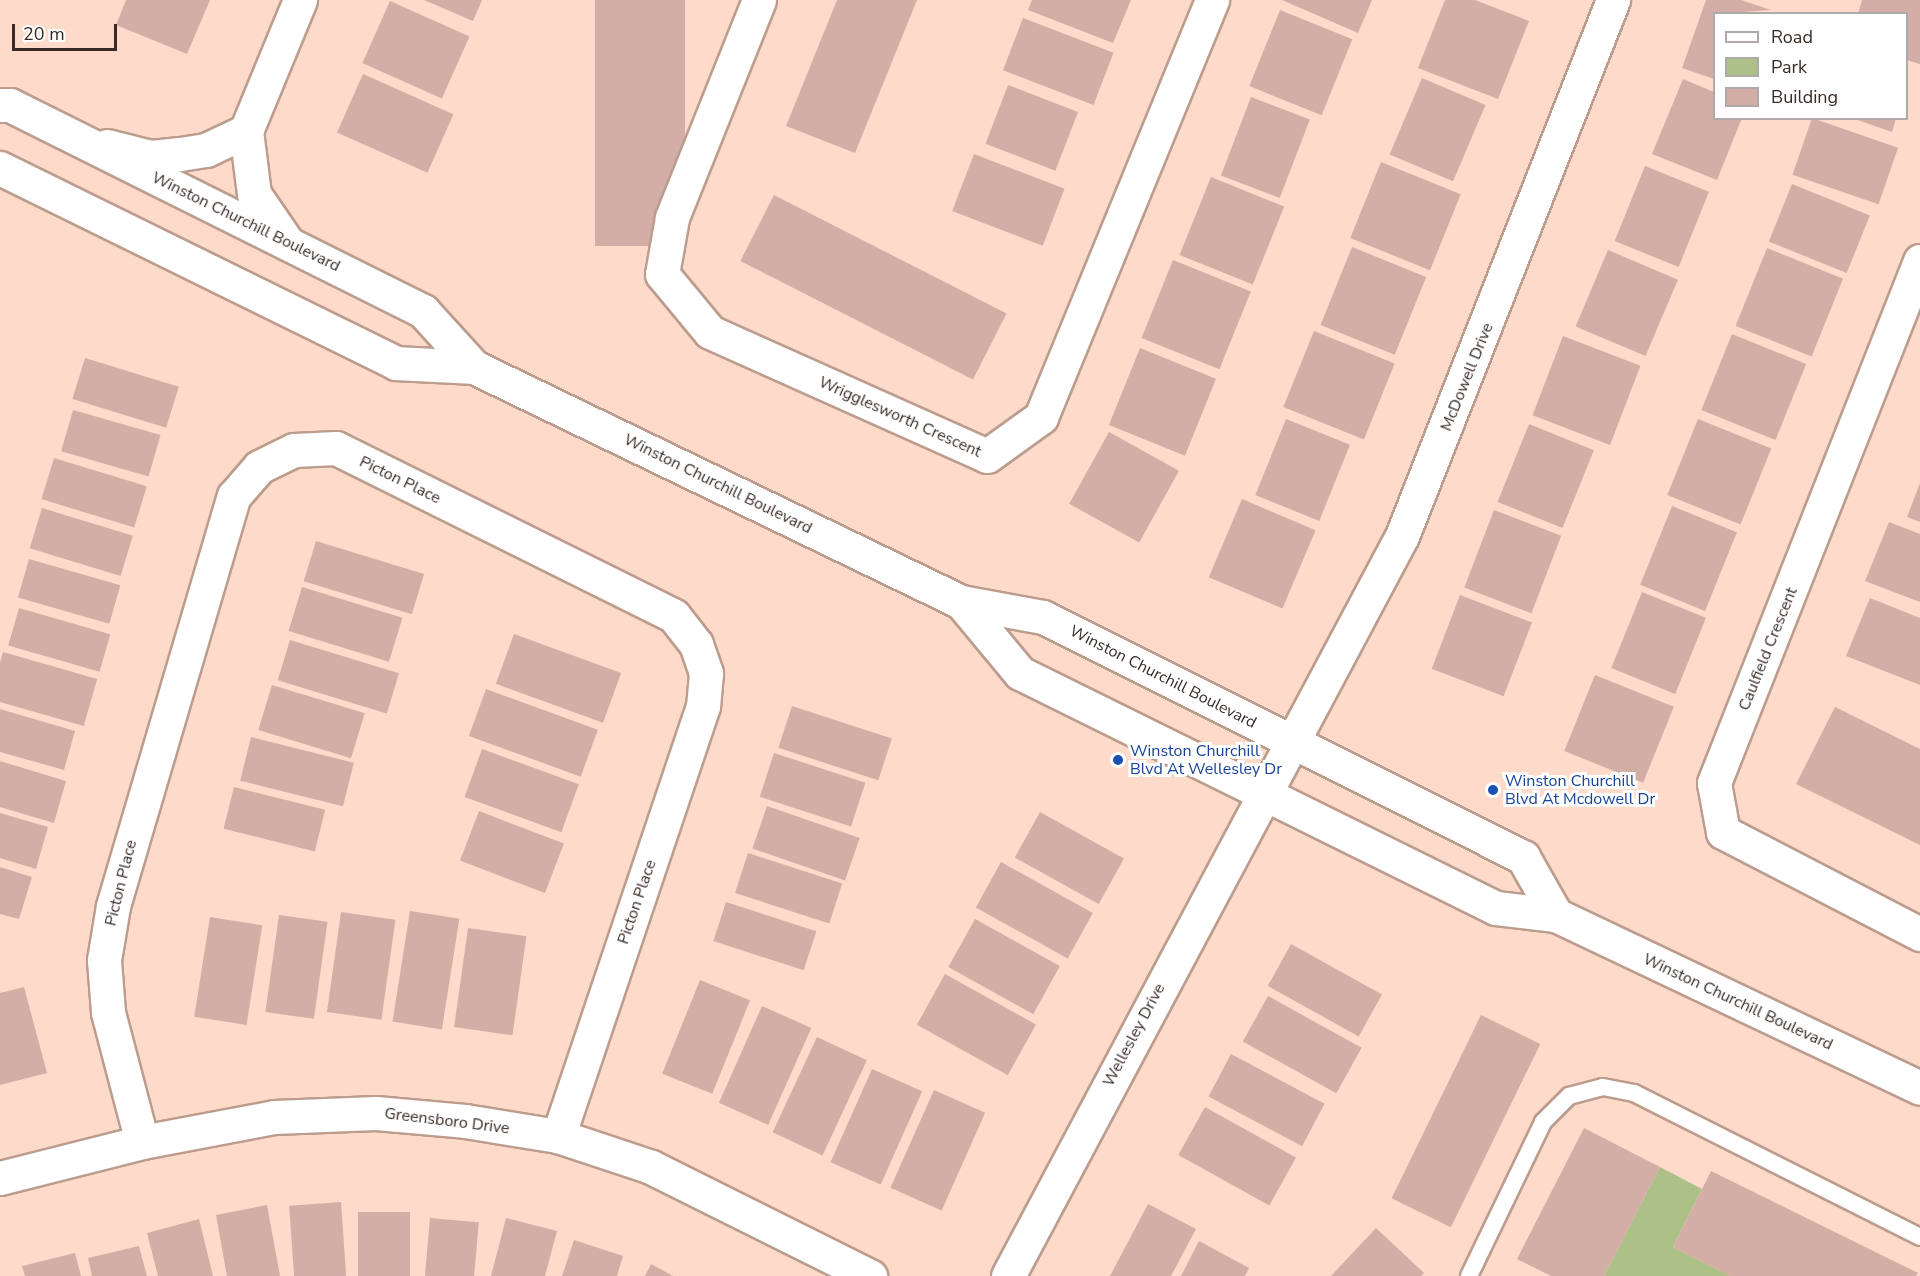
<!DOCTYPE html>
<html>
<head>
<meta charset="utf-8">
<style>
	body { margin:0 }
	#map { position:relative; width:1920px; height:1276px; overflow:hidden; background:#fddaca; font-family:"Nunito Sans",sans-serif }
	div>[style] { position:absolute }
	[style*='--x'] { left:calc(var(--x)*1px); top:calc(var(--y)*1px); width:calc(var(--w)*1px); rotate:calc(var(--a)*1deg) }
	.green>* { inset:0; background:#acc087 }
	.building>* { inset:0; background:#d3aea7; transform-origin:0 0 }
	.roads { filter:drop-shadow(2px 0 #bc9c8d) drop-shadow(-2px 0 #bc9c8d) drop-shadow(0 2px #bc9c8d) drop-shadow(0 -2px #bc9c8d) }
	.lane>* { height:16px; margin:-8px; padding:0 8px; transform-origin:8px; border-radius:8px; background:#fff }
	.street>* { height:33px; margin:-16.5px; padding:0 16.5px; transform-origin:16.5px; border-radius:16.5px; background:#fff }
	.secondary>* { height:33px; margin:-16.5px; padding:0 16.5px; transform-origin:16.5px; border-radius:16.5px; background:#fff }
	.dots>* { width:16px; height:16px; translate:-50% -50%; box-sizing:border-box; border:3px solid #fff; border-radius:50% }
	span { translate:-50% -50%; white-space:nowrap; text-align:center; line-height:1.15; -webkit-text-stroke:6px #fff; paint-order:stroke }
	.street-label { font-size:16px; color:#382b25 }
	.transit-label { font-size:16px; color:#164399 }
	.left { translate:0 -50%; text-align:left }
	.legend { position:absolute; left:1713px; top:12px; width:195px; height:108px; box-sizing:border-box; background:#fff; border:2px solid #afaaa8; margin:0; padding:8px 10px; list-style:none; font-size:18px; color:#382b25 }
	.legend li { display:flex; align-items:center; gap:12px; height:30px }
	.legend b { width:30px; border:2px solid #afaaa8 }
	.scale { position:absolute; left:12px; top:24px; width:105px; height:27px; box-sizing:border-box; border:3px solid #382b25; border-top:0; padding-left:8px; font-size:18px; line-height:21px; white-space:nowrap; color:#382b25; -webkit-text-stroke:4px #fff; paint-order:stroke }
</style>
</head>
<body>
<div id="map">
	<div class="green">
		<i style="clip-path:polygon(1660px 1167px,1702px 1189px,1673px 1247px,1731px 1276px,1604px 1276px)"></i>
	</div>
	<div class="building">
		<i style="clip-path:polygon(126px 0,210px 0,187px 54px,116px 25px)"></i>
		<i style="clip-path:polygon(424px 0,482px 0,473px 21px)"></i>
		<i style="left:595px;top:0;width:90px;height:246px"></i>
		<i style="clip-path:polygon(837px 0,917px 0,855px 153px,786px 126px)"></i>
		<i style="clip-path:polygon(1032px 0,1131px 0,1113px 43px,1028px 10px)"></i>
		<i style="clip-path:polygon(1282px 0,1372px 0,1358px 33px)"></i>
		<i style="clip-path:polygon(1445px 0,1475px 0,1529px 21px,1498px 99px,1418px 68px)"></i>
		<i style="clip-path:polygon(1706px 0,1741px 0,1771px 10px,1714px 14px,1714px 79px,1682px 68px)"></i>
		<i style="clip-path:polygon(1862px 0,1920px 0,1920px 64px,1906px 60px,1906px 14px,1858px 14px)"></i>
		<i style="left:390px;top:1px;width:87px;height:68px;rotate:24deg"></i>
		<i style="left:1280px;top:10px;width:78px;height:82px;rotate:22deg"></i>
		<i style="left:1023px;top:18px;width:97px;height:56px;rotate:21deg"></i>
		<i style="left:363px;top:74px;width:99px;height:64px;rotate:24deg"></i>
		<i style="left:1422px;top:78px;width:69px;height:83px;rotate:23deg"></i>
		<i style="clip-path:polygon(1683px 79px,1714px 92px,1714px 118px,1742px 118px,1717px 180px,1652px 154px)"></i>
		<i style="left:1008px;top:85px;width:75px;height:63px;rotate:21deg"></i>
		<i style="left:1251px;top:97px;width:63px;height:84px;rotate:21deg"></i>
		<i style="left:1812px;top:118px;width:91px;height:60px;rotate:19deg"></i>
		<i style="clip-path:polygon(1852px 118px,1896px 118px,1892px 132px)"></i>
		<i style="left:974px;top:154px;width:97px;height:61px;rotate:21deg"></i>
		<i style="left:1381px;top:162px;width:86px;height:82px;rotate:22deg"></i>
		<i style="left:1645px;top:166px;width:69px;height:81px;rotate:22deg"></i>
		<i style="left:1211px;top:177px;width:79px;height:84px;rotate:22deg"></i>
		<i style="left:1792px;top:184px;width:84px;height:62px;rotate:22deg"></i>
		<i style="left:774px;top:195px;width:261px;height:74px;rotate:27deg"></i>
		<i style="left:1352px;top:247px;width:80px;height:84px;rotate:22deg"></i>
		<i style="left:1767px;top:248px;width:82px;height:84px;rotate:22deg"></i>
		<i style="left:1608px;top:250px;width:76px;height:83px;rotate:23deg"></i>
		<i style="left:1173px;top:260px;width:84px;height:84px;rotate:22deg"></i>
		<i style="left:1314px;top:331px;width:87px;height:82px;rotate:22deg"></i>
		<i style="left:1732px;top:334px;width:80px;height:82px;rotate:22deg"></i>
		<i style="left:1563px;top:336px;width:83px;height:85px;rotate:21deg"></i>
		<i style="left:1140px;top:348px;width:82px;height:83px;rotate:22deg"></i>
		<i style="left:85px;top:358px;width:98px;height:43px;rotate:17deg"></i>
		<i style="left:73px;top:410px;width:91px;height:43px;rotate:16deg"></i>
		<i style="left:1286px;top:419px;width:69px;height:82px;rotate:22deg"></i>
		<i style="left:1698px;top:419px;width:79px;height:82px;rotate:22deg"></i>
		<i style="left:1529px;top:424px;width:70px;height:84px;rotate:22deg"></i>
		<i style="left:1109px;top:432px;width:80px;height:82px;rotate:29deg"></i>
		<i style="left:54px;top:458px;width:97px;height:43px;rotate:17deg"></i>
		<i style="clip-path:polygon(1920px 483px,1920px 522px,1907px 517px)"></i>
		<i style="left:1242px;top:499px;width:80px;height:85px;rotate:23deg"></i>
		<i style="left:1672px;top:506px;width:70px;height:85px;rotate:22deg"></i>
		<i style="left:42px;top:508px;width:95px;height:42px;rotate:17deg"></i>
		<i style="left:1494px;top:510px;width:72px;height:83px;rotate:21deg"></i>
		<i style="clip-path:polygon(1889px 522px,1920px 534px,1920px 602px,1865px 581px)"></i>
		<i style="left:316px;top:541px;width:113px;height:42px;rotate:17deg"></i>
		<i style="left:29px;top:559px;width:95px;height:40px;rotate:16deg"></i>
		<i style="left:302px;top:587px;width:105px;height:46px;rotate:17deg"></i>
		<i style="left:1642px;top:592px;width:69px;height:82px;rotate:22deg"></i>
		<i style="left:1460px;top:595px;width:77px;height:79px;rotate:21deg"></i>
		<i style="clip-path:polygon(1870px 598px,1920px 618px,1920px 685px,1846px 656px)"></i>
		<i style="left:19px;top:608px;width:95px;height:39px;rotate:16deg"></i>
		<i style="left:514px;top:634px;width:114px;height:53px;rotate:20deg"></i>
		<i style="left:290px;top:640px;width:114px;height:42px;rotate:17deg"></i>
		<i style="left:3px;top:652px;width:98px;height:49px;rotate:16deg"></i>
		<i style="left:1595px;top:675px;width:85px;height:82px;rotate:22deg"></i>
		<i style="left:272px;top:685px;width:97px;height:47px;rotate:17deg"></i>
		<i style="left:486px;top:689px;width:119px;height:50px;rotate:20deg"></i>
		<i style="left:792px;top:706px;width:105px;height:44px;rotate:18deg"></i>
		<i style="clip-path:polygon(1835px 707px,1920px 749px,1920px 845px,1796px 784px)"></i>
		<i style="clip-path:polygon(0 709px,75px 731px,64px 770px,0 752px)"></i>
		<i style="left:251px;top:737px;width:106px;height:45px;rotate:14deg"></i>
		<i style="left:482px;top:749px;width:103px;height:51px;rotate:20deg"></i>
		<i style="left:774px;top:753px;width:96px;height:46px;rotate:18deg"></i>
		<i style="clip-path:polygon(0 761px,66px 781px,54px 823px,0 807px)"></i>
		<i style="left:234px;top:787px;width:94px;height:43px;rotate:14deg"></i>
		<i style="left:767px;top:806px;width:98px;height:45px;rotate:19deg"></i>
		<i style="left:479px;top:811px;width:91px;height:53px;rotate:21deg"></i>
		<i style="left:1040px;top:812px;width:96px;height:52px;rotate:29deg"></i>
		<i style="clip-path:polygon(0 813px,48px 827px,36px 869px,0 858px)"></i>
		<i style="left:748px;top:853px;width:99px;height:42px;rotate:18deg"></i>
		<i style="left:1001px;top:862px;width:105px;height:52px;rotate:29deg"></i>
		<i style="clip-path:polygon(0 867px,32px 877px,19px 919px,0 914px)"></i>
		<i style="left:726px;top:902px;width:95px;height:41px;rotate:18deg"></i>
		<i style="left:410px;top:911px;width:50px;height:112px;rotate:9deg"></i>
		<i style="left:341px;top:912px;width:55px;height:101px;rotate:8deg"></i>
		<i style="left:279px;top:915px;width:49px;height:98px;rotate:8deg"></i>
		<i style="left:210px;top:917px;width:53px;height:101px;rotate:9deg"></i>
		<i style="left:975px;top:919px;width:97px;height:55px;rotate:29deg"></i>
		<i style="left:468px;top:928px;width:59px;height:100px;rotate:8deg"></i>
		<i style="left:1291px;top:944px;width:104px;height:48px;rotate:29deg"></i>
		<i style="left:945px;top:974px;width:104px;height:58px;rotate:29deg"></i>
		<i style="left:700px;top:980px;width:54px;height:101px;rotate:22deg"></i>
		<i style="clip-path:polygon(24px 987px,47px 1073px,0 1085px,0 993px)"></i>
		<i style="left:1268px;top:996px;width:107px;height:52px;rotate:29deg"></i>
		<i style="left:762px;top:1006px;width:54px;height:106px;rotate:24deg"></i>
		<i style="left:1481px;top:1015px;width:66px;height:204px;rotate:26deg"></i>
		<i style="left:817px;top:1037px;width:55px;height:105px;rotate:25deg"></i>
		<i style="left:1231px;top:1054px;width:106px;height:48px;rotate:28deg"></i>
		<i style="left:872px;top:1069px;width:55px;height:102px;rotate:24deg"></i>
		<i style="left:934px;top:1090px;width:56px;height:107px;rotate:24deg"></i>
		<i style="left:1205px;top:1107px;width:104px;height:55px;rotate:29deg"></i>
		<i style="clip-path:polygon(1584px 1128px,1660px 1167px,1604px 1276px,1551px 1276px,1517px 1259px)"></i>
		<i style="clip-path:polygon(1711px 1171px,1918px 1273px,1916px 1276px,1731px 1276px,1673px 1247px)"></i>
		<i style="left:341px;top:1202px;width:74px;height:52px;rotate:86deg"></i>
		<i style="clip-path:polygon(1148px 1204px,1196px 1229px,1171px 1276px,1110px 1276px)"></i>
		<i style="clip-path:polygon(267px 1205px,280px 1276px,227px 1276px,216px 1215px)"></i>
		<i style="left:358px;top:1212px;width:52px;height:64px"></i>
		<i style="left:430px;top:1218px;width:49px;height:58px;rotate:5deg"></i>
		<i style="clip-path:polygon(506px 1218px,557px 1231px,545px 1276px,491px 1276px)"></i>
		<i style="clip-path:polygon(199px 1219px,213px 1276px,158px 1276px,147px 1233px)"></i>
		<i style="clip-path:polygon(1376px 1228px,1424px 1273px,1421px 1276px,1331px 1276px)"></i>
		<i style="clip-path:polygon(574px 1240px,623px 1256px,617px 1276px,562px 1276px)"></i>
		<i style="clip-path:polygon(1199px 1241px,1249px 1268px,1245px 1276px,1181px 1276px)"></i>
		<i style="clip-path:polygon(139px 1246px,147px 1276px,92px 1276px,88px 1258px)"></i>
		<i style="clip-path:polygon(75px 1253px,81px 1276px,25px 1276px,22px 1266px)"></i>
		<i style="clip-path:polygon(651px 1264px,673px 1276px,645px 1276px)"></i>
	</div>
	<div class="roads">
		<div class="lane">
			<i style="--x:1469;--y:1276;--w:171;--a:-64.3"></i>
			<i style="--x:1543;--y:1122;--w:37;--a:-45"></i>
			<i style="--x:1569;--y:1096;--w:35;--a:-15"></i>
			<i style="--x:1603;--y:1087;--w:32;--a:11"></i>
			<i style="--x:1634;--y:1093;--w:320;--a:26.7"></i>
		</div>
		<div class="street">
			<i style="--x:759;--y:0;--w:235;--a:111.8"></i>
			<i style="--x:672;--y:218;--w:57;--a:100.1"></i>
			<i style="--x:662;--y:274;--w:75;--a:50.4"></i>
			<i style="--x:710;--y:332;--w:303;--a:24.1"></i>
			<i style="--x:987;--y:456;--w:67;--a:-35.8"></i>
			<i style="--x:1041;--y:417;--w:451;--a:-67.7"></i>
			<i style="--x:107;--y:146;--w:45;--a:14"></i>
			<i style="--x:151;--y:157;--w:29;--a:-6"></i>
			<i style="--x:180;--y:154;--w:26;--a:-9"></i>
			<i style="--x:206;--y:150;--w:44;--a:-25.4"></i>
			<i style="--x:287;--y:242;--w:58;--a:-124.5"></i>
			<i style="--x:254;--y:194;--w:64;--a:-97.2"></i>
			<i style="--x:246;--y:131;--w:142;--a:-67.6"></i>
			<i style="--x:1920;--y:261;--w:561;--a:111.54"></i>
			<i style="--x:1714;--y:783;--w:50;--a:79.6"></i>
			<i style="--x:1723;--y:832;--w:222;--a:27.4"></i>
			<i style="--x:142;--y:1142;--w:134;--a:-104.7"></i>
			<i style="--x:108;--y:1012;--w:52;--a:-94.4"></i>
			<i style="--x:104;--y:960;--w:55;--a:-80.5"></i>
			<i style="--x:113;--y:906;--w:427;--a:-73.6"></i>
			<i style="--x:234;--y:496;--w:38;--a:-49"></i>
			<i style="--x:259;--y:467;--w:39;--a:-26"></i>
			<i style="--x:294;--y:450;--w:42;--a:-2.7"></i>
			<i style="--x:336;--y:448;--w:377;--a:26.4"></i>
			<i style="--x:674;--y:616;--w:36;--a:52"></i>
			<i style="--x:696;--y:644;--w:31;--a:71"></i>
			<i style="--x:706;--y:673;--w:33;--a:95"></i>
			<i style="--x:703;--y:706;--w:454;--a:108.6"></i>
		</div>
		<div class="secondary">
			<i style="--x:0;--y:105;--w:10;--a:0"></i>
			<i style="--x:10;--y:105;--w:462;--a:26.5"></i>
			<i style="--x:423;--y:311;--w:76;--a:47.7"></i>
			<i style="--x:474;--y:367;--w:541;--a:25.76"></i>
			<i style="--x:961;--y:602;--w:83;--a:10.4"></i>
			<i style="--x:1043;--y:617;--w:537;--a:26.57"></i>
			<i style="--x:1523;--y:857;--w:67;--a:60.4"></i>
			<i style="--x:0;--y:168;--w:441;--a:26.2"></i>
			<i style="--x:396;--y:363;--w:78;--a:2.9"></i>
			<i style="--x:961;--y:602;--w:92;--a:50.3"></i>
			<i style="--x:1020;--y:673;--w:531;--a:26.28"></i>
			<i style="--x:1496;--y:908;--w:60;--a:6.7"></i>
			<i style="--x:1556;--y:915;--w:403;--a:25.4"></i>
			<i style="--x:0;--y:1178;--w:146;--a:-14.2"></i>
			<i style="--x:142;--y:1142;--w:134;--a:-10.7"></i>
			<i style="--x:274;--y:1117;--w:102;--a:-2.2"></i>
			<i style="--x:376;--y:1113;--w:89;--a:5.1"></i>
			<i style="--x:465;--y:1121;--w:94;--a:9.2"></i>
			<i style="--x:558;--y:1136;--w:98;--a:18.4"></i>
			<i style="--x:651;--y:1167;--w:245;--a:26.5"></i>
			<i style="--x:1008;--y:1276;--w:838;--a:-61.97"></i>
			<i style="--x:1402;--y:536;--w:576;--a:-68.51"></i>
		</div>
	</div>
	<div class="dots">
		<i style="left:1118px;top:760px;background:#1a4fb4"></i>
		<i style="left:1493px;top:790px;background:#1a4fb4"></i>
	</div>
	<div class="street-label">
		<span style="left:246px;top:222px;rotate:26deg">Winston Churchill Boulevard</span>
		<span style="left:1467px;top:377px;rotate:-68deg">McDowell Drive</span>
		<span style="left:900px;top:417px;rotate:24deg">Wrigglesworth Crescent</span>
		<span style="left:400px;top:480px;rotate:26deg">Picton Place</span>
		<span style="left:718px;top:484px;rotate:26deg">Winston Churchill Boulevard</span>
		<span style="left:1768px;top:649px;rotate:-68deg">Caulfield Crescent</span>
		<span style="left:1163px;top:677px;rotate:27deg">Winston Churchill Boulevard</span>
		<span style="left:121px;top:883px;rotate:-76deg">Picton Place</span>
		<span style="left:637px;top:902px;rotate:-71deg">Picton Place</span>
		<span style="left:1738px;top:1002px;rotate:25deg">Winston Churchill Boulevard</span>
		<span style="left:1134px;top:1035px;rotate:-62deg">Wellesley Drive</span>
		<span style="left:447px;top:1121px;rotate:7deg">Greensboro Drive</span>
	</div>
	<div class="transit-label">
		<span class="left" style="left:1130px;top:760px">Winston Churchill<br>Blvd At Wellesley Dr</span>
		<span class="left" style="left:1505px;top:790px">Winston Churchill<br>Blvd At Mcdowell Dr</span>
	</div>
	<ul class="legend">
	<li><b style="height:8px;background:#fff"></b>Road</li>
	<li><b style="height:16px;background:#acc087"></b>Park</li>
	<li><b style="height:16px;background:#d3aea7"></b>Building</li>
	</ul>
	<div class="scale">20 m</div>
</div>
</body>
</html>
